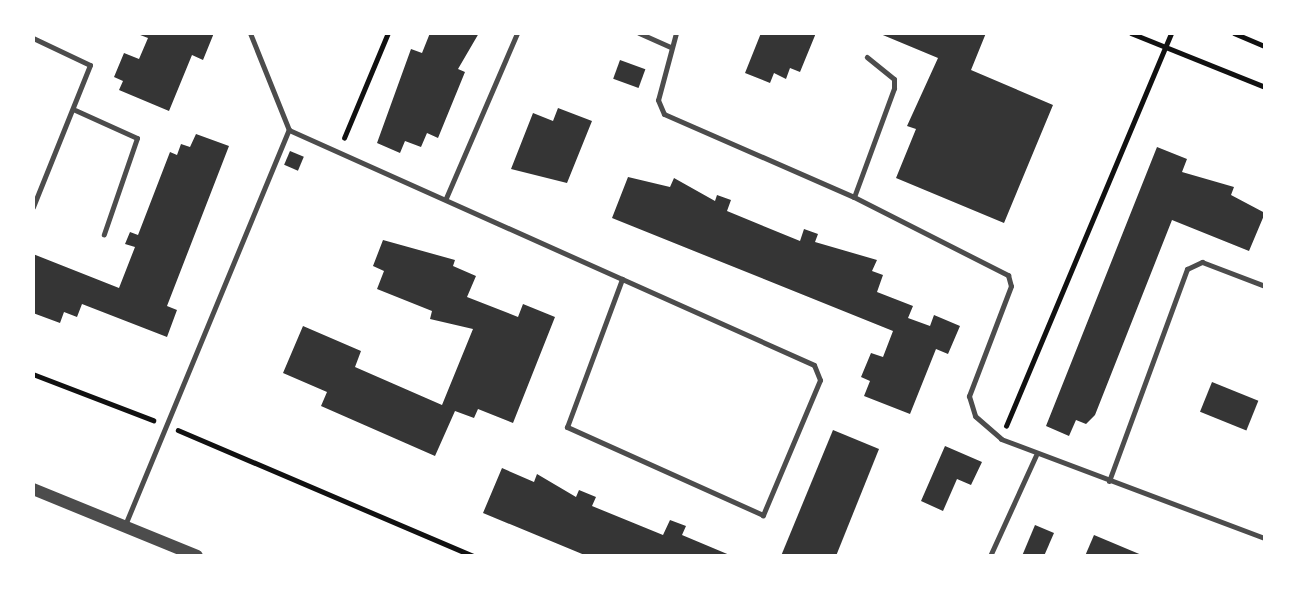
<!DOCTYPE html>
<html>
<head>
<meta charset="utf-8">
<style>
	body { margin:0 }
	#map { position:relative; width:1298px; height:589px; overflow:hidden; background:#fff; font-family:"DejaVu Sans",sans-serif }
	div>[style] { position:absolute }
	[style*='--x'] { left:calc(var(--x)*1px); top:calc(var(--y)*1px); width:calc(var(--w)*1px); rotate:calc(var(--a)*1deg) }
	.building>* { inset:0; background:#353535; transform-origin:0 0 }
	.path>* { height:4.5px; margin:-2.25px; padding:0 2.25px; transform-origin:2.25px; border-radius:2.25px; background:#111 }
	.service>* { height:5px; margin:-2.5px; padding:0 2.5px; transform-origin:2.5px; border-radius:2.5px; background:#4c4c4c }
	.tertiary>* { height:12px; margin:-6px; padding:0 6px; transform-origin:6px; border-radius:6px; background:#4c4c4c }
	span { translate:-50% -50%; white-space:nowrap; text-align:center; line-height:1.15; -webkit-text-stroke:5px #fff; paint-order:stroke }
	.frame { position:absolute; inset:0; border:35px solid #fff; pointer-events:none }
</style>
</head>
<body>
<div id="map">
	<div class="building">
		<i style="clip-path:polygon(135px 33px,214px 33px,203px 60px,192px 55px,169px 111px,119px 90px,123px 81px,114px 77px,124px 53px,139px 59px,148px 38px)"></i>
		<i style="clip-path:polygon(430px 33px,479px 33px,458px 69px,465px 72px,438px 138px,427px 133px,421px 147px,405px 141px,400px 153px,377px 143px,411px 49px,422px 53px)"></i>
		<i style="clip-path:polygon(761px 33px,816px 33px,800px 72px,790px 68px,786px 79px,774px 73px,770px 83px,745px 73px)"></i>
		<i style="clip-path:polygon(878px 33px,986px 33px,971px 70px,1053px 105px,1004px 223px,896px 178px,916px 129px,907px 126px,938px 58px)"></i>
		<i style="left:620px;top:60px;width:27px;height:20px;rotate:20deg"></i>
		<i style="clip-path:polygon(558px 108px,592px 121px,567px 183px,511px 169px,533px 113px,553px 121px)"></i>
		<i style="clip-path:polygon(196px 134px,229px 146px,167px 306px,177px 310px,167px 337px,82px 304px,77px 317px,64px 312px,60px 323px,33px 313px,33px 254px,119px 288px,135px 247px,125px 244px,130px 232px,138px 235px,170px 152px,177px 155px,181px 144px,190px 147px)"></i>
		<i style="clip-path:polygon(1157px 147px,1187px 159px,1182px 172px,1234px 187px,1231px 195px,1265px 213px,1249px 251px,1172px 220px,1095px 415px,1086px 424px,1076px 420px,1069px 436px,1046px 426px)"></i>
		<i style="left:290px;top:151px;width:15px;height:15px;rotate:23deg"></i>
		<i style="clip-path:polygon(628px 177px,670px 187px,674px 178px,715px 201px,717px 195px,731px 200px,727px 211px,800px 241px,804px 229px,818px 234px,815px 242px,877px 260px,872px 271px,883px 275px,877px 292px,913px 306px,908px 318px,930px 326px,934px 315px,960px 326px,948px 354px,936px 349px,910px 414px,864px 396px,870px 381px,861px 377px,871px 353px,883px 357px,893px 331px,612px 218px)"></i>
		<i style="clip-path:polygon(383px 240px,455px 260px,453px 266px,476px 276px,467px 297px,518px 317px,523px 304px,555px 317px,513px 423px,478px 409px,474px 418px,455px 411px,435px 456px,321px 406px,327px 392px,283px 373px,303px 326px,361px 351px,355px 367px,442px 405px,473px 329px,430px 319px,432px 311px,377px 289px,384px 271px,373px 266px)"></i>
		<i style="left:1212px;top:382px;width:50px;height:32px;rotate:22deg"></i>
		<i style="clip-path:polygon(833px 430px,879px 449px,836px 556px,781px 556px)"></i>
		<i style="clip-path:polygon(945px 446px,982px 462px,971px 485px,957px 479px,943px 511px,921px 501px)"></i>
		<i style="clip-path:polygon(502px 468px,534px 482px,537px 474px,576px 497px,579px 490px,596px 497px,592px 506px,663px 535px,670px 520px,686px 526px,682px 535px,732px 556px,587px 556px,483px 513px)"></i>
		<i style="clip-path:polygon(1035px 525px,1054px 533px,1044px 556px,1022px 556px)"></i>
		<i style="clip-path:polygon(1094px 535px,1144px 556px,1085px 556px)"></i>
	</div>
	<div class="path">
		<i style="--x:1131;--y:33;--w:144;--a:21.9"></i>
		<i style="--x:1234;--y:33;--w:34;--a:23"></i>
		<i style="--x:344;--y:138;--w:114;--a:-67.3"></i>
		<i style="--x:33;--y:374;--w:129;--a:21"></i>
		<i style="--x:1006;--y:426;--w:426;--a:-67.2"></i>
		<i style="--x:178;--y:430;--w:321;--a:23.1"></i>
	</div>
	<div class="service">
		<i style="--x:639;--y:33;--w:35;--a:24"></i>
		<i style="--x:676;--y:33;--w:69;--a:105"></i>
		<i style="--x:658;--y:100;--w:15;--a:67"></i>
		<i style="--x:664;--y:114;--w:207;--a:23.6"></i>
		<i style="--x:854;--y:197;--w:173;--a:26.9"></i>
		<i style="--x:1008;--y:275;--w:11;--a:75"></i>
		<i style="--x:1011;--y:286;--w:118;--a:110.9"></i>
		<i style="--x:969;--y:396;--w:21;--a:73"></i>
		<i style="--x:975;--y:416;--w:35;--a:41"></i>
		<i style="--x:1001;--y:439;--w:282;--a:20.6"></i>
		<i style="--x:33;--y:38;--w:63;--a:25.3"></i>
		<i style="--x:90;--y:65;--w:153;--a:111.9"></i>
		<i style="--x:75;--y:110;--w:68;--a:24.3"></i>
		<i style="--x:137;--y:138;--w:102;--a:109"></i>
		<i style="--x:289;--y:130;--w:575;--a:24.11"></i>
		<i style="--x:814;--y:365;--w:16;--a:68"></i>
		<i style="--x:820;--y:380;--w:147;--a:112.9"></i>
		<i style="--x:763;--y:515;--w:215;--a:-155.8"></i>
		<i style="--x:567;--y:427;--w:158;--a:-69.6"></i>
		<i style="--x:854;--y:197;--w:116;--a:-69.8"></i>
		<i style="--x:894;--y:88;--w:9;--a:-90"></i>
		<i style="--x:894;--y:79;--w:35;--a:-141"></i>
		<i style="--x:446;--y:198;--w:180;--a:-66.7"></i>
		<i style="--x:1109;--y:481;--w:226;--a:-69.8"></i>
		<i style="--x:1187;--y:269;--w:17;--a:-25"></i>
		<i style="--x:1202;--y:262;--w:67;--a:20.9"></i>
		<i style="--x:125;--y:525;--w:428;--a:-67.5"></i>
		<i style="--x:289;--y:130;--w:105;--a:-111.9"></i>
		<i style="--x:990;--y:556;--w:111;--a:-65.5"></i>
	</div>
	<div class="tertiary">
		<i style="--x:33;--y:489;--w:177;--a:22.2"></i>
	</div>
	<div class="frame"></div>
</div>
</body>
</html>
